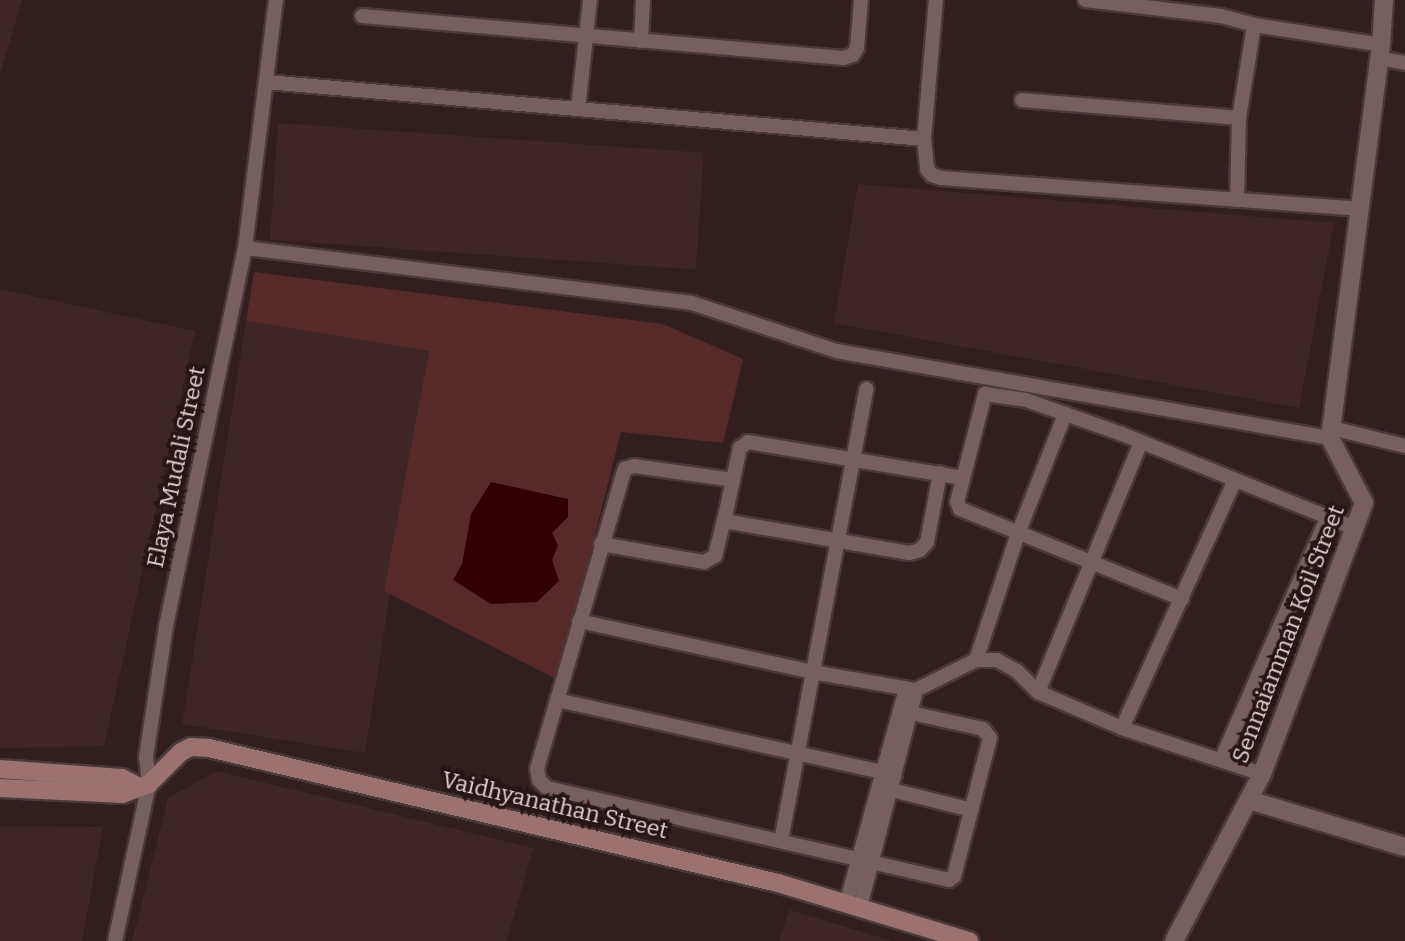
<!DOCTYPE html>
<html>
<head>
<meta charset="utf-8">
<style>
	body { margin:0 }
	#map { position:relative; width:1405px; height:941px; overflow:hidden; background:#321e1f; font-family:Bitter,serif }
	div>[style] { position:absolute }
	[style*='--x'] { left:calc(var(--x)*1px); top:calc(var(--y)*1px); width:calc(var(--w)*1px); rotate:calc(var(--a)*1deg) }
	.built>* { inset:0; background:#3f2525; transform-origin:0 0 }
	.green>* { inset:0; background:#56292b }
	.water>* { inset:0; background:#300006 }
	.roads { filter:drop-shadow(2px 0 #493939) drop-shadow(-2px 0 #493939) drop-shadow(0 2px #493939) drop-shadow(0 -2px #493939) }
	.minor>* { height:14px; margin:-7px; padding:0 7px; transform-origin:7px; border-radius:7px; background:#765f5e }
	.tertiary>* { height:18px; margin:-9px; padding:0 9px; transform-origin:9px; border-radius:9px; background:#765f5e }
	.secondary>* { height:18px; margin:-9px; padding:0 9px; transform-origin:9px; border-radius:9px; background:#9b7171 }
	span { translate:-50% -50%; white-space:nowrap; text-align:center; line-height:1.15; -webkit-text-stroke:7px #271515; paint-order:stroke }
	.street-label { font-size:23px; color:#e1d3d3 }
</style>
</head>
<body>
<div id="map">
	<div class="built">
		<i style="clip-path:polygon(0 0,22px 0,0 75px)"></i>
		<i style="left:278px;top:123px;width:427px;height:117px;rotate:4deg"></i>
		<i style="clip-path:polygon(858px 184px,1334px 223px,1299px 408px,834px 323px)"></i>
		<i style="clip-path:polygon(0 289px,195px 331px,104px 746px,0 748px)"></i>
		<i style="left:246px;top:321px;width:185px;height:408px;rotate:9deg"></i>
		<i style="clip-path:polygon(217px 771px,533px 848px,507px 941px,132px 941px,168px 798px)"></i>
		<i style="clip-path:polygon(0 826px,103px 827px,82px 941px,0 941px)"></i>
		<i style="clip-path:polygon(789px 910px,876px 936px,891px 941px,779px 941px)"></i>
	</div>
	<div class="green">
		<i style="clip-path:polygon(254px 272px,663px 324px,743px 359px,723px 443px,621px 432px,558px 680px,384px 591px,429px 351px,246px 321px)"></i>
	</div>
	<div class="water">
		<i style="clip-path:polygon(491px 482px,568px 499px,568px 517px,552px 533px,558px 545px,552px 560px,559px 581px,537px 602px,491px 604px,453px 580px,462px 564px,471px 514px)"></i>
	</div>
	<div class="roads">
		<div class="minor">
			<i style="--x:1085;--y:0;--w:137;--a:6.7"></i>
			<i style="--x:1221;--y:16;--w:34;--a:15"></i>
			<i style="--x:1254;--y:25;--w:129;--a:8.9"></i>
			<i style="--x:362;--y:16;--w:483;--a:5"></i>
			<i style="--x:843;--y:58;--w:10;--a:-17"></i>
			<i style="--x:853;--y:55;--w:8;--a:-60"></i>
			<i style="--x:857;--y:48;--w:48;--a:-85.2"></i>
			<i style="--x:641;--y:41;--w:41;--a:-87.2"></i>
			<i style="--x:1379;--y:58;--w:26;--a:11"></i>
			<i style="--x:266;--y:82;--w:660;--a:4.95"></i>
			<i style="--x:924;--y:139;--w:140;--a:-85.1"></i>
			<i style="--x:1022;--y:100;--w:218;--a:4.7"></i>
			<i style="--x:578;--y:109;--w:110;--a:-83.7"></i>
			<i style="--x:924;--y:139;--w:30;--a:84"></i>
			<i style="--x:927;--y:169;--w:8;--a:50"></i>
			<i style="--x:932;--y:175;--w:9;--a:18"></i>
			<i style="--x:941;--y:178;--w:419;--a:4.2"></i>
			<i style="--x:1237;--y:200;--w:82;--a:-88.6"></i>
			<i style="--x:1239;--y:118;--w:94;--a:-80.8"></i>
			<i style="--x:245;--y:248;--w:450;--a:7"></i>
			<i style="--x:692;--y:303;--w:152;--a:18.4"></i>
			<i style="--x:836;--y:351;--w:502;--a:9.99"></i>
			<i style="--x:1332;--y:428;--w:75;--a:13.9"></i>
			<i style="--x:733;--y:480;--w:42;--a:102.4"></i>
			<i style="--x:724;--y:521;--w:188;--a:9.8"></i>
			<i style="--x:909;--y:553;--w:11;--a:-15"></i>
			<i style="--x:920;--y:550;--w:11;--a:-49"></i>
			<i style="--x:927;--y:542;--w:70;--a:-79.3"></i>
			<i style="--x:601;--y:544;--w:105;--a:9.9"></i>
			<i style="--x:704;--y:562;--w:13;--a:-29"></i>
			<i style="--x:715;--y:556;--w:36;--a:-76"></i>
			<i style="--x:1182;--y:599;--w:240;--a:-157.9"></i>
			<i style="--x:960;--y:509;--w:8;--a:-113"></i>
			<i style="--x:957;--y:502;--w:112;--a:-75.5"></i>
			<i style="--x:985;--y:394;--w:41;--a:8.3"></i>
			<i style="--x:1026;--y:400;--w:102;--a:19.5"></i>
			<i style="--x:1122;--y:434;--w:251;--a:22"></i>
			<i style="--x:579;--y:621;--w:239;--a:12.3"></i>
			<i style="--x:812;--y:672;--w:106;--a:9.8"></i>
			<i style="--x:916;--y:690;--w:67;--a:-26.6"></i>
			<i style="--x:976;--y:660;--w:21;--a:0"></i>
			<i style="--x:997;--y:660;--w:23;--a:29"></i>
			<i style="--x:1017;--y:671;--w:30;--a:45"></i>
			<i style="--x:1038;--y:692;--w:91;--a:23.2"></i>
			<i style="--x:1122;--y:728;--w:147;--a:18.2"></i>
			<i style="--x:976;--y:660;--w:136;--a:-71.6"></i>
			<i style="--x:1019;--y:531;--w:126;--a:-68.5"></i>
			<i style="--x:1038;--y:692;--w:270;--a:-67.6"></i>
			<i style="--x:557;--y:700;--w:346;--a:12.5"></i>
			<i style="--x:911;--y:713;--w:74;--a:12.5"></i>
			<i style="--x:983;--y:729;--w:11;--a:52"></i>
			<i style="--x:990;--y:738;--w:143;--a:104.6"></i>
			<i style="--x:954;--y:876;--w:6;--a:141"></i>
			<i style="--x:949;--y:880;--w:412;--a:-167.1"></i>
			<i style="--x:547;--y:788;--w:11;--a:-135"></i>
			<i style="--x:539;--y:780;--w:11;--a:-100"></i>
			<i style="--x:537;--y:769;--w:313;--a:-73.7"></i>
			<i style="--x:625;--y:469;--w:9;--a:-18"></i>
			<i style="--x:634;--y:466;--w:100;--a:8"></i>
			<i style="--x:733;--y:480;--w:33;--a:-78"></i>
			<i style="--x:740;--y:448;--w:10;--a:-37"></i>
			<i style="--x:748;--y:442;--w:218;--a:9.5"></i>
			<i style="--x:1122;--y:728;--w:273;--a:-65.5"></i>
			<i style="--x:1221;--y:760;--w:264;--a:-66.3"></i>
			<i style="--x:892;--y:790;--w:82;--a:14"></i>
			<i style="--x:781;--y:841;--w:460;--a:-79.3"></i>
			<i style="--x:846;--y:904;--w:223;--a:-74.4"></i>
			<i style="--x:860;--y:907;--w:224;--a:-75.5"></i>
			<i style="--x:115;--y:941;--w:161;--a:-77.8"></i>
			<i style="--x:149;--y:784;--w:27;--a:-96"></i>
			<i style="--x:146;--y:757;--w:133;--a:-81.3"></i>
			<i style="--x:166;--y:626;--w:386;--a:-78.2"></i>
			<i style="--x:245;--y:248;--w:250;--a:-82.9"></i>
		</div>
		<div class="tertiary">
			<i style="--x:1249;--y:800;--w:163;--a:16.8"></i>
			<i style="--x:1174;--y:941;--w:189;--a:-62.2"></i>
			<i style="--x:1262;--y:774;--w:290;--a:-69.4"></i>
			<i style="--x:1364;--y:503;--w:73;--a:-117.6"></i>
			<i style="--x:1330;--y:438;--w:396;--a:-82.6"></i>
			<i style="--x:1381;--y:45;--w:45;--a:-86.2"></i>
		</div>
		<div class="secondary">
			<i style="--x:0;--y:769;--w:122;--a:4.2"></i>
			<i style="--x:122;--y:778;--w:17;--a:28"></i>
			<i style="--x:0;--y:788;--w:122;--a:2.8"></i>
			<i style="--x:122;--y:794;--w:29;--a:-20"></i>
			<i style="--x:149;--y:784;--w:45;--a:-45"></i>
			<i style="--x:181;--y:752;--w:11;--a:-27"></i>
			<i style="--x:191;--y:747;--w:18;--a:3"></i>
			<i style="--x:209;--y:748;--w:585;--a:13.35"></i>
			<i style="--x:778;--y:883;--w:200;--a:16.9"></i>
		</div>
	</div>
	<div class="street-label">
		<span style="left:176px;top:467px;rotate:-78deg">Elaya Mudali Street</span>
		<span style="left:1288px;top:634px;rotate:-69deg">Sennaiamman Koil Street</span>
		<span style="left:555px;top:805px;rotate:13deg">Vaidhyanathan Street</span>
	</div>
</div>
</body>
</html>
